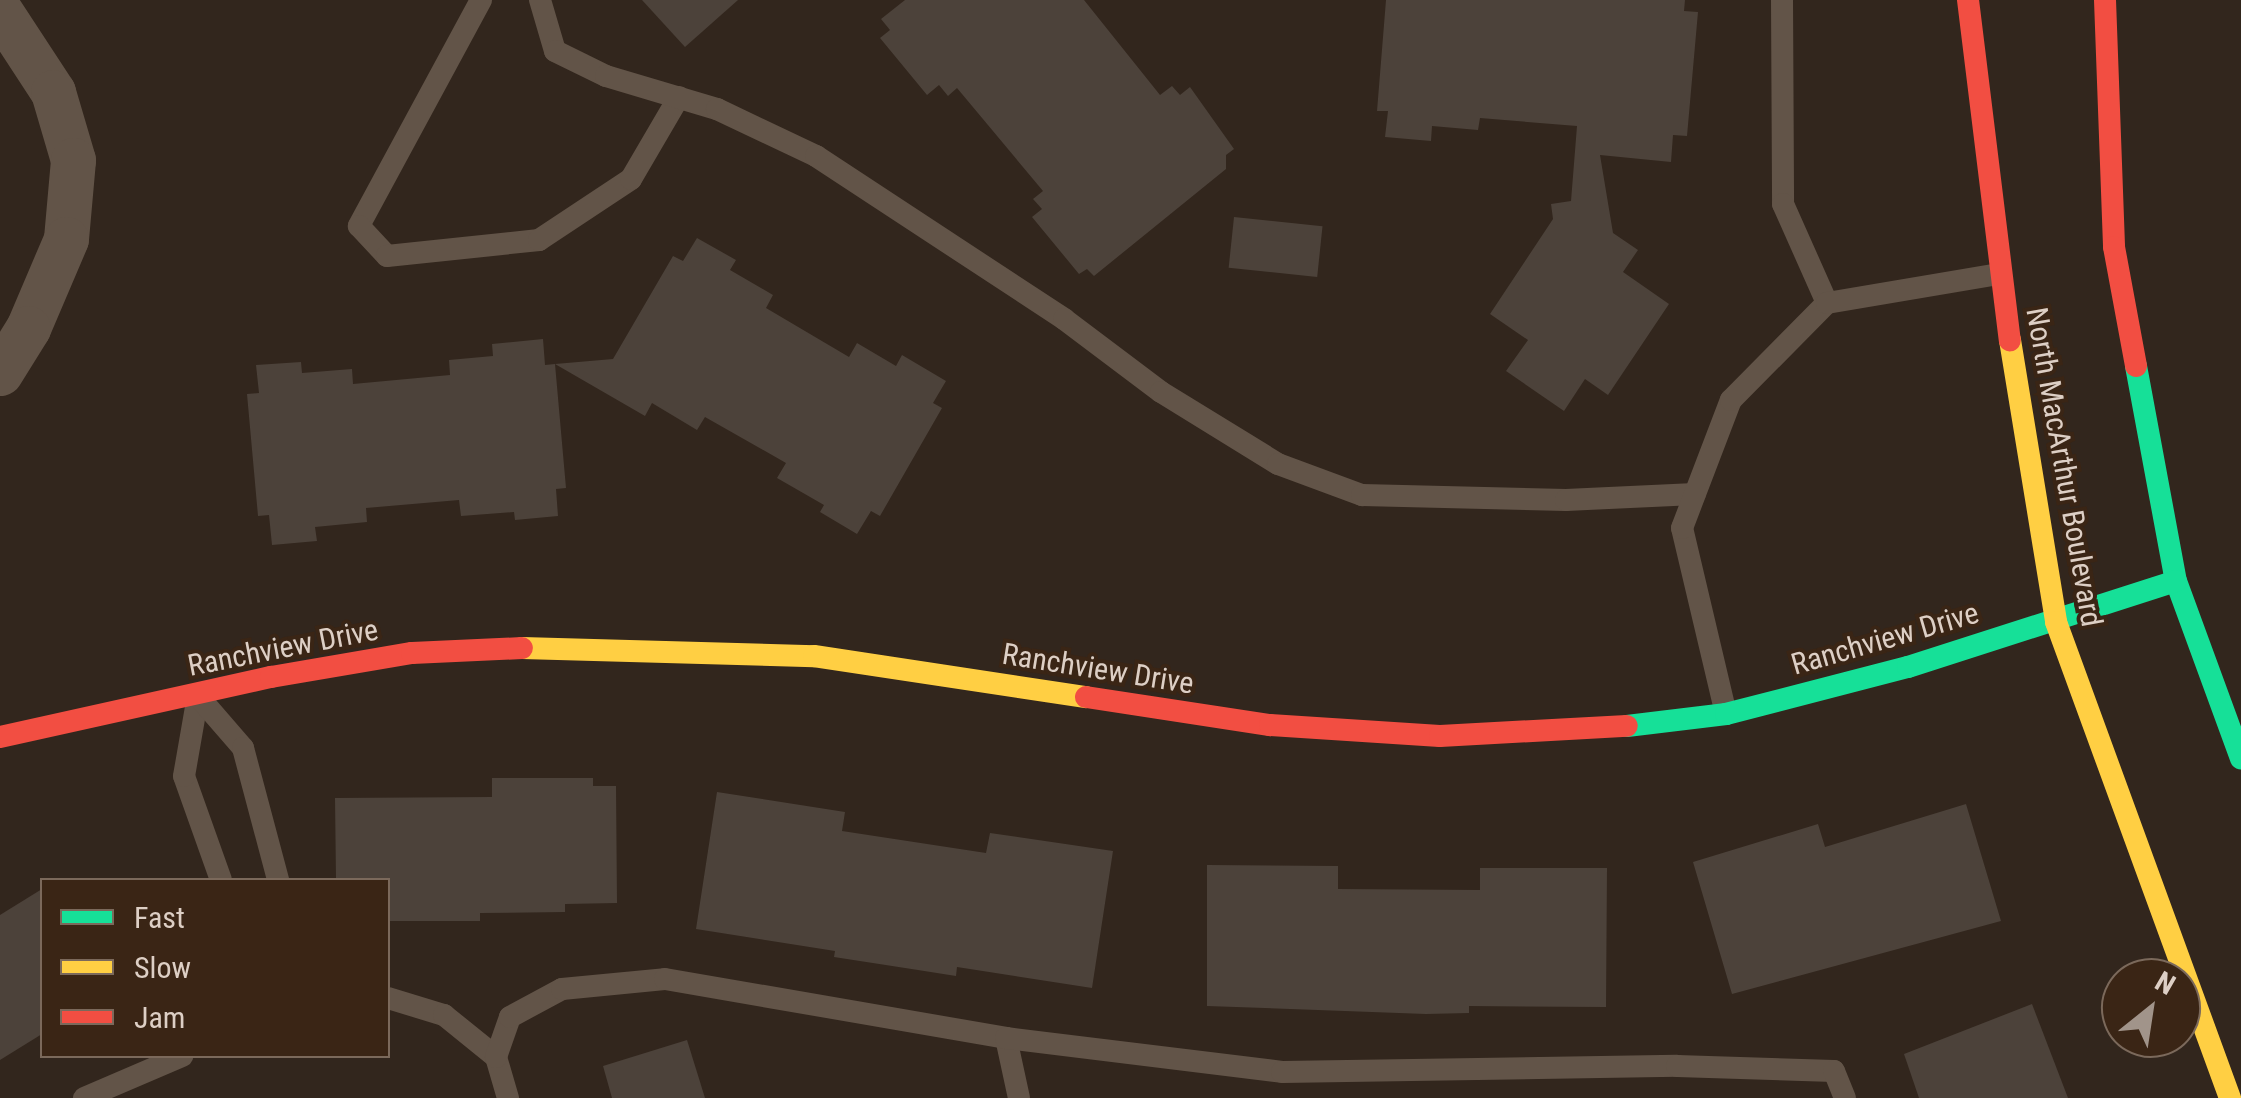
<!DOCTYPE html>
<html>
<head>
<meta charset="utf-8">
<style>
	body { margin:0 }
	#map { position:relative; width:2241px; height:1098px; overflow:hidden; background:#32261d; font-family:"Roboto Condensed",sans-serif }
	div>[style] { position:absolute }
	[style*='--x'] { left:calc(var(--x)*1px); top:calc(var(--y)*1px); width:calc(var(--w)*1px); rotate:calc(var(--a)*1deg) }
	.building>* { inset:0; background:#4c423a; transform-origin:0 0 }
	.lane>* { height:22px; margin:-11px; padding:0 11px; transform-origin:11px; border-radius:11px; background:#625448 }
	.street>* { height:45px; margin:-22.5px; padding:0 22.5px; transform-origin:22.5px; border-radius:22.5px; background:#625448 }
	.fast>* { height:22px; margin:-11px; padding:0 11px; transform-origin:11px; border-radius:11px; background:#16e098 }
	.slow>* { height:22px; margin:-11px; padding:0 11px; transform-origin:11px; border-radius:11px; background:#ffcf43 }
	.jam>* { height:22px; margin:-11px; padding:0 11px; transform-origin:11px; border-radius:11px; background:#f24e42 }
	span { translate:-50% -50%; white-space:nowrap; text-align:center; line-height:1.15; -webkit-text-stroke:8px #3a2515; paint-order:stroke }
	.street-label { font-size:30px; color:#ddcfc5 }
	.legend { position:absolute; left:40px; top:878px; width:350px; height:180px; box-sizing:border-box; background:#3a2515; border:2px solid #7b695b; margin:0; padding:12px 18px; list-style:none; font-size:30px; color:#ddcfc5 }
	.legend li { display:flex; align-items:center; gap:20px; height:50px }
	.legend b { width:50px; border:2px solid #7b695b }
	.north { position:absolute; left:2101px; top:958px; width:100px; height:100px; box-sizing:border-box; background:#3a2515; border:2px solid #7b695b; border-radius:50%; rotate:30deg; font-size:28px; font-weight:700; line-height:40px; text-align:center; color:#ddcfc5 }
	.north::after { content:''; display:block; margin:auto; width:35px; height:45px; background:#a1948a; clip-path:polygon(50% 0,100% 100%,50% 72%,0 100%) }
</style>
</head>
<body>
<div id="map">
	<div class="building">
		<i style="clip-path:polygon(642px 0,738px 0,685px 47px)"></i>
		<i style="clip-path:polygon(905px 0,1084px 0,1160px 95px,1172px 86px,1180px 95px,1190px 87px,1234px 149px,1226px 155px,1226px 169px,1094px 276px,1087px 269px,1079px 274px,1032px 217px,1042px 209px,1033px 199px,1043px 191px,957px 88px,948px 96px,939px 85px,927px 95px,880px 38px,890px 30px,881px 19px)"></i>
		<i style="clip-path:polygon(1386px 0,1685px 0,1684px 11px,1698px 12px,1687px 136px,1673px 135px,1671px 162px,1600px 155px,1613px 233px,1638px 250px,1623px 272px,1669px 304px,1608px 395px,1585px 379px,1564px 411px,1506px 371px,1528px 340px,1490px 314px,1553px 219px,1551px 204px,1571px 201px,1577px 126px,1480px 118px,1478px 130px,1432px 126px,1431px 141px,1385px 137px,1388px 111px,1377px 111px)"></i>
		<i style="left:1234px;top:217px;width:89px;height:51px;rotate:6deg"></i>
		<i style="clip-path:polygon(697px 238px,736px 260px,730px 270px,773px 295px,766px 308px,849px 357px,857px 343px,896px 366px,902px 355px,946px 381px,933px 403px,942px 408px,880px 516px,871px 511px,857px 534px,820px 512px,824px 505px,777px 478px,786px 463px,705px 417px,697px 430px,652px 403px,645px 416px,555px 364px,613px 359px,673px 256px,683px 261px)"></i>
		<i style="clip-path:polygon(543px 339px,545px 365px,555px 364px,566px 488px,556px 489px,558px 516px,515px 520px,514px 512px,461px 516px,459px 500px,366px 508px,367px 522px,315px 527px,317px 541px,272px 545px,269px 515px,258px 516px,247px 394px,259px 393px,256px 365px,301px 362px,302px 373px,352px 369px,353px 384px,450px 375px,449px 360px,493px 356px,492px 344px)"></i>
		<i style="clip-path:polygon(492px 778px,593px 778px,593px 786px,616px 786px,617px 903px,565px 904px,565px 912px,480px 913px,480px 921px,388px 921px,388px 880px,336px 880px,335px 798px,492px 797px)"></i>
		<i style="clip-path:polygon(717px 792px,845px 812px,842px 831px,986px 853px,990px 833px,1113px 851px,1092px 988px,957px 967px,956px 976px,918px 970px,834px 957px,835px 951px,696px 929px)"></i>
		<i style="clip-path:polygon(1966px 804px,2001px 921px,1732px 994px,1693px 862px,1818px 824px,1825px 847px)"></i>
		<i style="clip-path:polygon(1207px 865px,1338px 866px,1338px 889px,1480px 890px,1480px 868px,1607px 868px,1606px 1007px,1469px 1006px,1469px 1013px,1426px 1014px,1207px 1006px)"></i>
		<i style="clip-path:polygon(42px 889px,42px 1034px,0 1060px,0 915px)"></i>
		<i style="clip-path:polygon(2032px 1004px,2068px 1098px,1919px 1098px,1904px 1054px)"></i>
		<i style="clip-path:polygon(687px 1040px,705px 1098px,612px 1098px,603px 1066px)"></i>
	</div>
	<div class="lane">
		<i style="--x:481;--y:0;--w:257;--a:118.4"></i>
		<i style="--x:359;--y:226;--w:41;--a:47"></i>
		<i style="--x:387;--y:256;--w:153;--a:-6"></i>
		<i style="--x:539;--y:240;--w:110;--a:-33.5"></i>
		<i style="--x:631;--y:179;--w:95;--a:-59.7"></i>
		<i style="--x:540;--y:0;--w:53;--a:73.6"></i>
		<i style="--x:555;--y:51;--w:57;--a:26.1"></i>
		<i style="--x:606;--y:76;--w:116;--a:16.6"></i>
		<i style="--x:717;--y:109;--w:110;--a:25.4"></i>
		<i style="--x:816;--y:156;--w:297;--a:33.3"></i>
		<i style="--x:1064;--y:319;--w:121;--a:37"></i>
		<i style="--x:1161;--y:392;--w:137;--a:31.6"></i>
		<i style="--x:1278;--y:464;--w:90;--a:20.3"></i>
		<i style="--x:1362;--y:495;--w:204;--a:1.4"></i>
		<i style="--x:1566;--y:500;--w:129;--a:-2.7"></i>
		<i style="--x:1782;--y:0;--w:204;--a:89.7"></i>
		<i style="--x:1783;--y:204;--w:108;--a:66"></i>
		<i style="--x:1726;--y:714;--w:191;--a:-103.3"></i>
		<i style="--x:1682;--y:528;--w:137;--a:-69.1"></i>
		<i style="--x:1731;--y:400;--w:136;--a:-45.3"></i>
		<i style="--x:1827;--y:303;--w:174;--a:-9.6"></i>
		<i style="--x:221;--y:880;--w:110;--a:-109.6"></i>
		<i style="--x:184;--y:776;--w:81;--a:-80.1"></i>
		<i style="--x:198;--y:696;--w:69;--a:49.1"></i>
		<i style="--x:243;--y:748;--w:137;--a:75.1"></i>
		<i style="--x:388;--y:998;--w:59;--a:16.9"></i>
		<i style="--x:444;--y:1015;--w:67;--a:38.9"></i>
		<i style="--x:496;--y:1057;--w:43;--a:73.7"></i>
		<i style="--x:1006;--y:1038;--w:61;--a:77.8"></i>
		<i style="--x:496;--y:1057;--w:42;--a:-70.7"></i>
		<i style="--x:510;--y:1017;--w:59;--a:-28.3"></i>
		<i style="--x:562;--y:989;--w:103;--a:-5.5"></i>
		<i style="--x:665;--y:979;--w:346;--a:9.8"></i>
		<i style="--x:1006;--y:1038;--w:278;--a:7"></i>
		<i style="--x:1282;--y:1072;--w:395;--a:-0.9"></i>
		<i style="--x:1677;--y:1066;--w:157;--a:1.8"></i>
		<i style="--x:1834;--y:1071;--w:29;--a:68"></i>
		<i style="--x:84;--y:1098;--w:107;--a:-23.2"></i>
	</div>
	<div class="street">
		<i style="--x:0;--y:11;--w:97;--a:56.8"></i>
		<i style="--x:53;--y:92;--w:71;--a:73.6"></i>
		<i style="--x:73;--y:160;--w:79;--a:95.1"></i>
		<i style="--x:66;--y:239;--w:97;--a:113.1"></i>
		<i style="--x:28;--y:328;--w:53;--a:121.9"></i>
	</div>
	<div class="fast">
		<i style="--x:2136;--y:366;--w:219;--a:79.5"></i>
		<i style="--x:2176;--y:581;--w:189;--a:69.9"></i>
		<i style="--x:1627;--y:726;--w:100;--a:-6.9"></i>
		<i style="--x:1726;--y:714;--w:188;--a:-14.5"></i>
		<i style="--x:1908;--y:667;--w:281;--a:-17.8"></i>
	</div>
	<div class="slow">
		<i style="--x:2010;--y:340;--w:286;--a:80.7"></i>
		<i style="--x:2056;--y:622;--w:507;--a:69.92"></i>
		<i style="--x:522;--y:648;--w:292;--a:1.6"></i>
		<i style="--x:814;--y:656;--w:275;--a:8.6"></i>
	</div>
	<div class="jam">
		<i style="--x:1968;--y:0;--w:343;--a:83"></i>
		<i style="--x:2105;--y:0;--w:247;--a:87.9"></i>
		<i style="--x:2114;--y:247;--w:121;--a:79.5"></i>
		<i style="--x:1086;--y:697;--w:186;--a:8.7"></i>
		<i style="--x:1270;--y:725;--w:170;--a:3.7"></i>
		<i style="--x:1440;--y:736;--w:187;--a:-3.1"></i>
		<i style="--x:0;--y:737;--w:278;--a:-12.5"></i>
		<i style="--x:271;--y:677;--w:143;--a:-9.7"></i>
		<i style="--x:412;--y:653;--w:110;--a:-2.6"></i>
	</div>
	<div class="street-label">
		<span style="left:2064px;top:467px;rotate:80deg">North MacArthur Boulevard</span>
		<span style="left:1885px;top:639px;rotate:-16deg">Ranchview Drive</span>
		<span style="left:283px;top:648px;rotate:-11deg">Ranchview Drive</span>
		<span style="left:1098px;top:669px;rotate:9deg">Ranchview Drive</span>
	</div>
	<ul class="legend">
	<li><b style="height:12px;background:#16e098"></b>Fast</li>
	<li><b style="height:12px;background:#ffcf43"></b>Slow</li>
	<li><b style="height:12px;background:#f24e42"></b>Jam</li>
	</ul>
	<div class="north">N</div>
</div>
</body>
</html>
